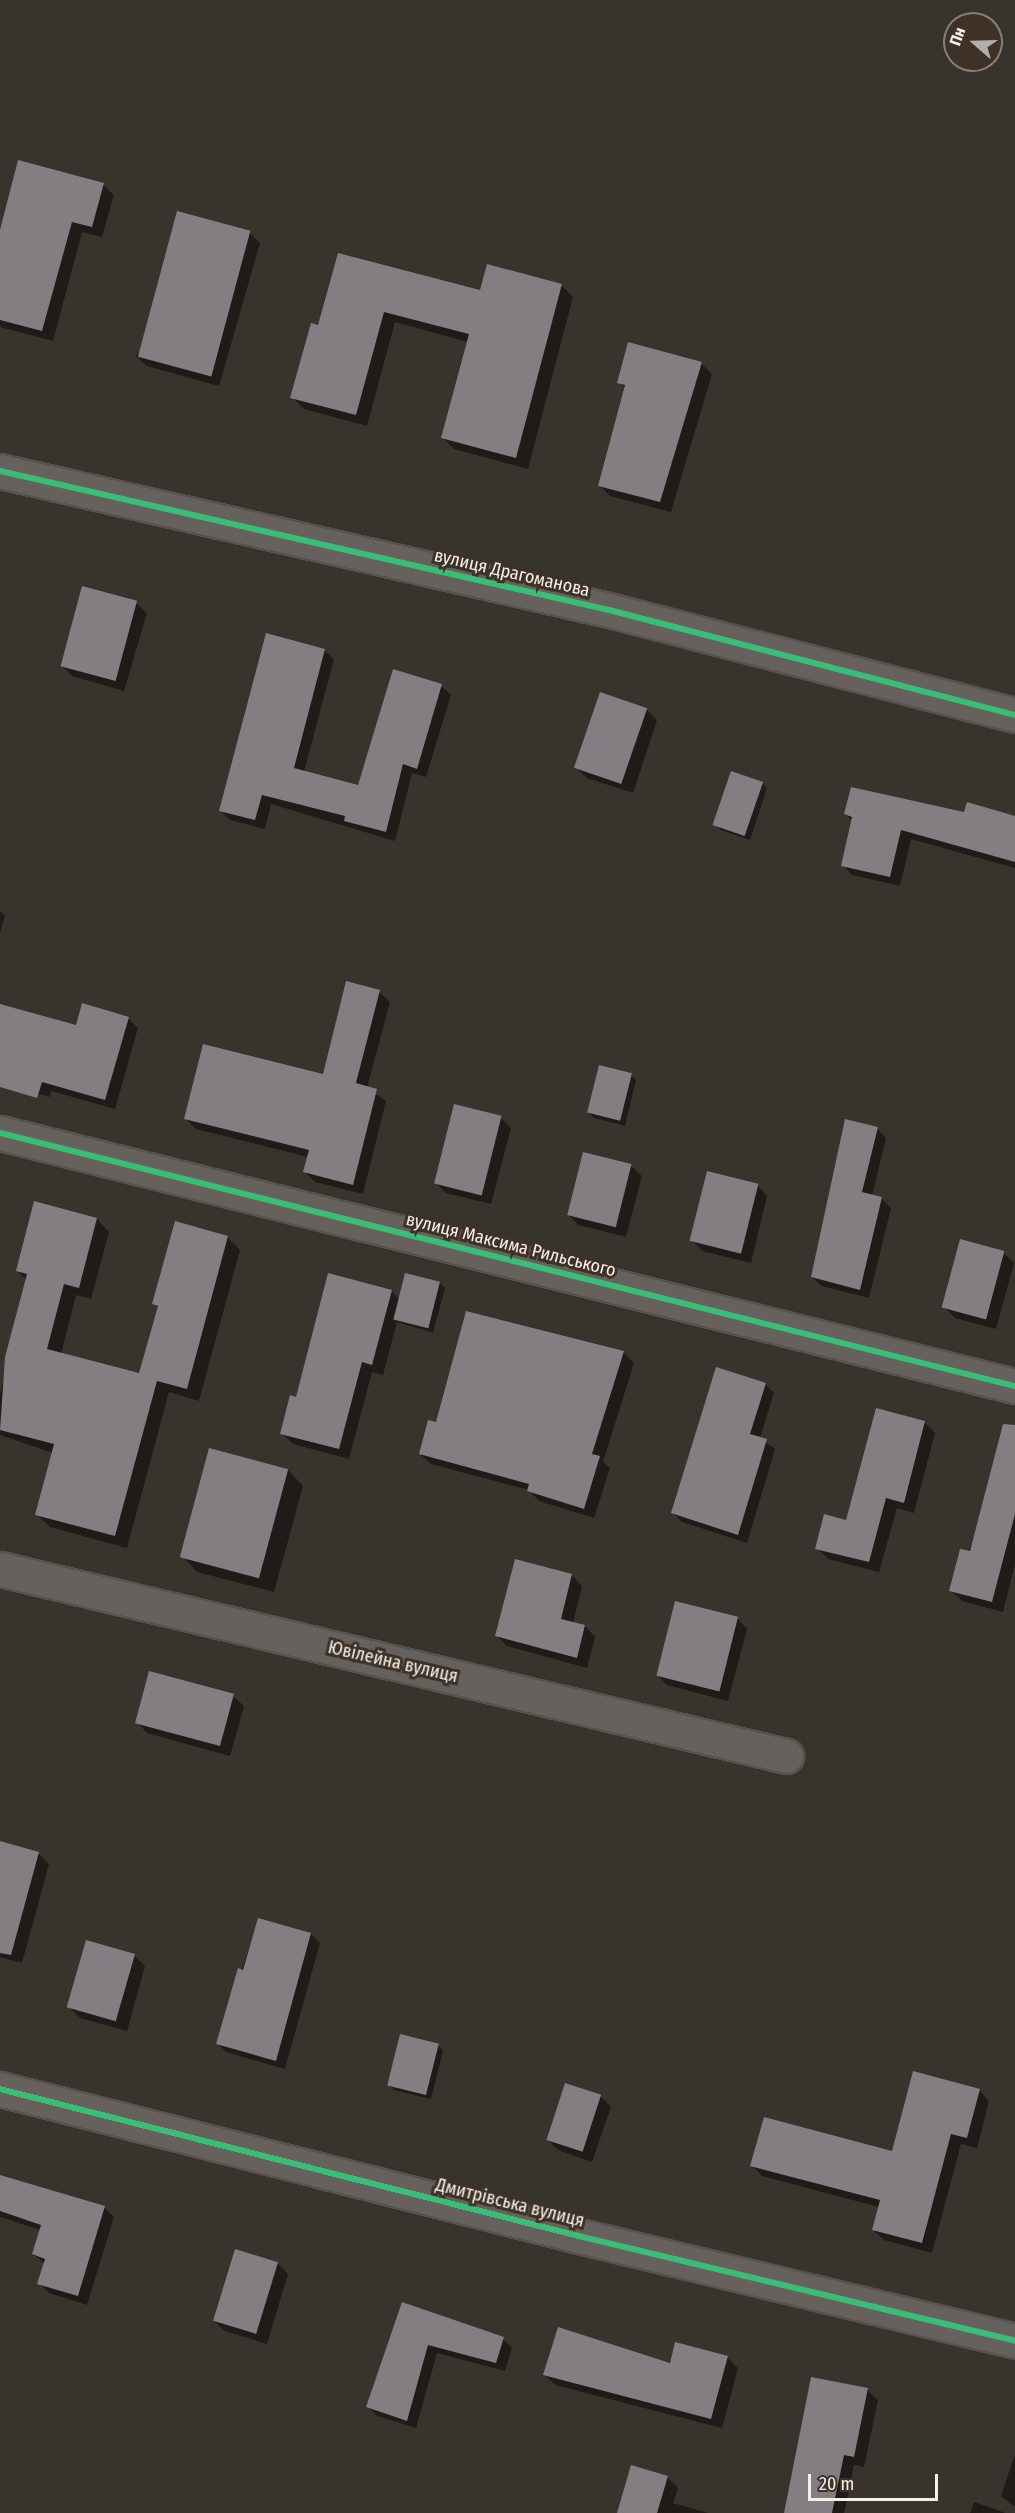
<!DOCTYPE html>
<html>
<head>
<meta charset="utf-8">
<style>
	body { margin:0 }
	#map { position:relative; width:1015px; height:2513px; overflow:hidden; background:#39332d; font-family:"Fira Sans Condensed",sans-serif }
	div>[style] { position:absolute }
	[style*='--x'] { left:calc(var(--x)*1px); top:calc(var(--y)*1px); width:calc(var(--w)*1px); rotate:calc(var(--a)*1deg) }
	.shadow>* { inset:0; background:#0007 }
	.building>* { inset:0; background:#827e82; transform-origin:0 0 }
	.roads { filter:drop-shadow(2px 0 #57524d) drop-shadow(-2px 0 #57524d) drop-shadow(0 2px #57524d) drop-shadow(0 -2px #57524d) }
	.minor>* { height:33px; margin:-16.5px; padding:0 16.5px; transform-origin:16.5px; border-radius:16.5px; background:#66615d }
	.cycleway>* { height:6px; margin:-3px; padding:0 3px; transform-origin:3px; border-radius:3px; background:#3abd76 }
	span { translate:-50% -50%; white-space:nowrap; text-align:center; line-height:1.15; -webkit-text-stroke:6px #3e3228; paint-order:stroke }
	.street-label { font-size:18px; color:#f6efe8 }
	.north { position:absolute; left:943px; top:12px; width:60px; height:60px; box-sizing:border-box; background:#3e3228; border:2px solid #887e75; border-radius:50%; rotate:290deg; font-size:16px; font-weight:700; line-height:24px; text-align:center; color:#f6efe8 }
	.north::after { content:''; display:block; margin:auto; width:21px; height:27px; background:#b4ada7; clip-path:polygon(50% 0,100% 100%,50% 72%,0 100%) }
	.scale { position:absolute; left:808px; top:2474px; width:130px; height:27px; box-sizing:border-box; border:3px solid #f6efe8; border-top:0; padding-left:8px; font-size:18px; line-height:21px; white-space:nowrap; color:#f6efe8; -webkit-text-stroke:4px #3e3228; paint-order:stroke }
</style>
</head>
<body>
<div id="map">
	<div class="shadow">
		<i style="clip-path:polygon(103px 185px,114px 195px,102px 237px,82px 232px,53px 341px,0 327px,0 233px)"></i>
		<i style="clip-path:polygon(249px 232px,260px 243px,219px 386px,147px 366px,136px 356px)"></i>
		<i style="clip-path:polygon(339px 255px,481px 292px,561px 285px,573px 297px,528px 469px,454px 449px,442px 437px,468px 342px,395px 322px,367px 426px,304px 409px,292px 397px,319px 327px)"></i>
		<i style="clip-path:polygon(701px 363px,712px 374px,671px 512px,610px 496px,599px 485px,626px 389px,619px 382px)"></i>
		<i style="clip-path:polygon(136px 603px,147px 613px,124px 691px,72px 676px,61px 665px)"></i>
		<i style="clip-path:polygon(324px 650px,334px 659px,304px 772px,359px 787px,441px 686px,451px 695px,426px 777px,412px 773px,395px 841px,271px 804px,265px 829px,230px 820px,221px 811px)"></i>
		<i style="clip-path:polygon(646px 709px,657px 720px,633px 793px,587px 778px,576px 767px)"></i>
		<i style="clip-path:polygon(762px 783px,767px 788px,750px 840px,721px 830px,716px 825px)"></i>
		<i style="clip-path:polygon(852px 788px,1015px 826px,1015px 868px,911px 839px,900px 886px,852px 875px,843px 865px,853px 821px,845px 814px)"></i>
		<i style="clip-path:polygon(0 911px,5px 916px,0 933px)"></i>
		<i style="clip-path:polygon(379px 992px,390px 1002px,367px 1088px,386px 1101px,363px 1194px,315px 1182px,305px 1172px,308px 1157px,196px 1129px,185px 1118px,324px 1076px)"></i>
		<i style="clip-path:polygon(0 1006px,77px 1027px,128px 1018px,138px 1028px,115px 1109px,51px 1091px,50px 1097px,0 1083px)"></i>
		<i style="clip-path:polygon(631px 1074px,636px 1080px,625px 1126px,594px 1118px,588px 1112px)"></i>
		<i style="clip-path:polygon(500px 1117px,511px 1128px,491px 1204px,446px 1193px,435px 1182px)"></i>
		<i style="clip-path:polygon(846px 1121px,877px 1128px,886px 1138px,872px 1196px,882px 1199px,891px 1208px,869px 1298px,822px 1286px,812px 1277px)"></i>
		<i style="clip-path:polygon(631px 1166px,642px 1176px,626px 1237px,578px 1225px,568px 1214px)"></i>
		<i style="clip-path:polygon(757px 1185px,767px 1196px,751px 1263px,702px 1251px,692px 1240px)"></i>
		<i style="clip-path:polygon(35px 1203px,97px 1219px,109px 1232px,91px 1299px,76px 1295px,61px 1354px,140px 1375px,159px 1309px,154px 1304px,227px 1237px,240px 1250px,199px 1401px,169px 1392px,127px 1548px,50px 1527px,37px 1515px,53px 1453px,0 1435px,0 1394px,27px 1280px,17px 1271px)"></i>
		<i style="clip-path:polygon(1003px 1252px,1014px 1263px,996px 1329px,955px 1318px,944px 1307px)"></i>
		<i style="clip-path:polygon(440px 1283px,445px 1288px,433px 1333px,397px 1322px,383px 1375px,372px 1372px,349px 1459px,293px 1444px,282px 1433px,297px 1399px,392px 1291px,400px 1300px)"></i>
		<i style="clip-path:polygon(623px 1352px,634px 1363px,603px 1462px,610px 1468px,594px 1518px,539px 1501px,529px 1490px,431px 1464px,420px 1454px,437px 1424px)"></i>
		<i style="clip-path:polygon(765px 1384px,774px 1393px,760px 1438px,775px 1449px,747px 1543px,682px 1522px,673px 1513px)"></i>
		<i style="clip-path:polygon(924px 1422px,935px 1433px,914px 1513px,897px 1508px,879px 1572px,828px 1559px,817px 1548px,848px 1522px)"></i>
		<i style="clip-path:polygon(1015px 1446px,1015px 1564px,1003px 1612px,962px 1601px,951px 1591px)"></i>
		<i style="clip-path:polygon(288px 1470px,303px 1486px,274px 1592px,197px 1572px,182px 1556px)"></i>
		<i style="clip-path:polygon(572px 1575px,582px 1586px,573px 1623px,585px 1626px,595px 1637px,587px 1668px,507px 1646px,497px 1636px)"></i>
		<i style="clip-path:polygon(737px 1618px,747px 1629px,728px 1701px,667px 1685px,657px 1675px)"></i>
		<i style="clip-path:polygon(233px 1696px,244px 1706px,230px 1756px,147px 1733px,137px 1722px)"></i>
		<i style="clip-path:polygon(0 1846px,38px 1853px,49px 1864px,22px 1963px,0 1957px)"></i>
		<i style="clip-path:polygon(259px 1919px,311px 1934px,320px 1943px,285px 2069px,226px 2052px,217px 2043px)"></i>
		<i style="clip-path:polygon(134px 1955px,145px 1966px,127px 2031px,80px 2018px,69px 2007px)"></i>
		<i style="clip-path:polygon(438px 2045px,443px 2051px,431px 2099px,394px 2090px,389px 2085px)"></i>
		<i style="clip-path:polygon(979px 2090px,989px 2101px,977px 2148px,961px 2144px,932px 2253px,884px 2240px,873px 2230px,879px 2207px,762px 2176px,752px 2166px,893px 2153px)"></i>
		<i style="clip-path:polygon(600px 2096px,611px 2107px,592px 2162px,558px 2150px,548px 2140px)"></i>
		<i style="clip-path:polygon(0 2177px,104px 2207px,114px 2217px,87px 2305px,49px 2293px,39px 2283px,45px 2264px,33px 2254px,41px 2230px,0 2217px)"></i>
		<i style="clip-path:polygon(277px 2263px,288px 2274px,267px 2344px,225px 2331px,214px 2321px)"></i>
		<i style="clip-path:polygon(403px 2304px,503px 2339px,512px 2348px,505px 2371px,437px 2353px,416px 2428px,377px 2416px,368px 2407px)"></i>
		<i style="clip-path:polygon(727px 2357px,738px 2368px,722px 2428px,555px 2385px,544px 2374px)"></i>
		<i style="clip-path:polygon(867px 2390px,878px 2400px,864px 2467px,854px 2465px,844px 2513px,785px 2513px)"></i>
		<i style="clip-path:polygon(1015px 2454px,1015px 2507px,1001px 2496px)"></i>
		<i style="clip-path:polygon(667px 2477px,678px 2488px,673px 2503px,708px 2513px,619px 2513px)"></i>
		<i style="clip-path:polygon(974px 2502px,1003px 2512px,1005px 2513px,970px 2513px)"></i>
	</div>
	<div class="building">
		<i style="clip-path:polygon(18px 160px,104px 183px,92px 227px,72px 222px,42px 331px,0 320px,0 230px)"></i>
		<i style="left:177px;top:211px;width:76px;height:151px;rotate:15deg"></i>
		<i style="clip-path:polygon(338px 253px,480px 290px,487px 264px,562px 284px,516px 458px,441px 438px,469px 334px,384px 312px,356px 415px,290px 398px,311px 323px,318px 325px)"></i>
		<i style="clip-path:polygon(628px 342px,702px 362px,660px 502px,598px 486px,625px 385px,617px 383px)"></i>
		<i style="left:82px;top:586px;width:57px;height:83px;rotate:15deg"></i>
		<i style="clip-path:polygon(266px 633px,325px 649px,294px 768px,358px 785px,393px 669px,442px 684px,417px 769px,403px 764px,386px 832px,344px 821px,345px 816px,262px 795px,255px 820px,219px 811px)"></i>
		<i style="left:600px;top:692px;width:50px;height:80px;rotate:19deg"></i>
		<i style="left:731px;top:771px;width:34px;height:57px;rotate:19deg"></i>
		<i style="clip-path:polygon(851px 787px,964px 812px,967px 802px,1015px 816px,1015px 862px,901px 830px,890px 877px,841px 866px,852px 817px,844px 814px)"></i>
		<i style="clip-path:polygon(346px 981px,380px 990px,356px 1083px,377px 1089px,353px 1185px,303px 1172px,309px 1150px,184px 1119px,203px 1044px,323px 1074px)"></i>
		<i style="clip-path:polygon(82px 1003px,129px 1017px,105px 1100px,42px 1082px,37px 1098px,0 1087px,0 1004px,76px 1025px)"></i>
		<i style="left:599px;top:1065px;width:34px;height:49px;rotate:14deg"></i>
		<i style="left:454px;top:1104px;width:49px;height:82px;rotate:14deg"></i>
		<i style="clip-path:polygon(845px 1119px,878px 1127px,862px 1192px,882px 1197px,860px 1290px,811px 1277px)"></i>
		<i style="left:583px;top:1152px;width:50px;height:65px;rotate:14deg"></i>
		<i style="left:707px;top:1171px;width:53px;height:72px;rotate:14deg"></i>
		<i style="clip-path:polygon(34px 1201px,97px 1218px,79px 1288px,64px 1284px,47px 1349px,139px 1373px,158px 1306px,152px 1304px,175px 1221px,228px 1236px,187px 1389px,157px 1381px,115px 1536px,35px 1515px,54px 1444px,0 1430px,5px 1357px,27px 1274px,16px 1271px)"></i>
		<i style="left:960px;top:1239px;width:46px;height:71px;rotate:15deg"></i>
		<i style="clip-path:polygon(328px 1273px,392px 1290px,372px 1365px,362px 1362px,339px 1449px,280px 1434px,290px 1395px,296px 1397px)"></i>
		<i style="left:405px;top:1273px;width:36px;height:48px;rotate:14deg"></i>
		<i style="clip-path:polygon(466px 1311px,624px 1351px,592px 1454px,600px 1456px,584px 1509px,527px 1491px,529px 1484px,419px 1454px,428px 1420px,436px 1422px)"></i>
		<i style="clip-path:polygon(716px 1367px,766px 1383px,750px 1434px,767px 1439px,738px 1535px,671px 1513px)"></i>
		<i style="clip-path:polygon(876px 1408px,925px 1421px,904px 1503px,886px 1498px,869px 1562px,815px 1549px,824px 1514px,846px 1520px)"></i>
		<i style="clip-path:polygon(1003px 1424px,1015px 1425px,1015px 1514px,992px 1602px,949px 1591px,960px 1549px,970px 1551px)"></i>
		<i style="left:209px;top:1448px;width:82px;height:113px;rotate:15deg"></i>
		<i style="clip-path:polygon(515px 1559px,572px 1574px,561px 1619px,585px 1625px,577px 1658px,495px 1636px)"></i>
		<i style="left:675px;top:1601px;width:65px;height:77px;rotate:14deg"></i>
		<i style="left:149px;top:1671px;width:88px;height:54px;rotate:15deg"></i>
		<i style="clip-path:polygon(0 1841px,39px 1852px,11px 1955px,0 1953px)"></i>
		<i style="clip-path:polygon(258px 1918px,311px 1933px,276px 2061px,216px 2044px,238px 1968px,243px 1970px)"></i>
		<i style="left:86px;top:1940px;width:51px;height:70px;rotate:16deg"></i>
		<i style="left:400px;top:2034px;width:40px;height:53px;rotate:14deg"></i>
		<i style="clip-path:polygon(913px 2071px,980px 2089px,967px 2138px,951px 2134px,922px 2243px,872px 2230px,880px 2200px,750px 2166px,764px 2117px,892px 2151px)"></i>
		<i style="left:565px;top:2083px;width:38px;height:60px;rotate:18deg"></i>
		<i style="clip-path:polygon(0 2175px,105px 2206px,78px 2296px,37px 2284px,45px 2259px,32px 2254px,41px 2225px,0 2211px)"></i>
		<i style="left:235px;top:2249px;width:45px;height:75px;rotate:17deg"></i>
		<i style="clip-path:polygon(402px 2302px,504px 2337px,496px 2363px,428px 2345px,407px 2421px,366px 2407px)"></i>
		<i style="clip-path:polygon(558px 2327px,670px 2363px,675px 2342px,728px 2356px,711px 2419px,543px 2375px)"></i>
		<i style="clip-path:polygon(811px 2377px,868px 2388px,854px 2457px,844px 2455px,832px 2513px,784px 2513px)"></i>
		<i style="clip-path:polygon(631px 2465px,668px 2476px,657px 2513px,617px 2513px)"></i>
	</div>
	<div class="roads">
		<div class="minor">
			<i style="--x:0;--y:471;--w:625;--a:12.86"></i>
			<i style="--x:609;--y:610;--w:419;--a:14.5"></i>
			<i style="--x:0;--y:1133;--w:1046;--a:14"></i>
			<i style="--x:0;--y:1569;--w:808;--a:13.38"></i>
			<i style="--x:0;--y:2089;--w:597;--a:14.25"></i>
			<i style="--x:579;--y:2236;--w:448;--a:13.5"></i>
		</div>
	</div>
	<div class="cycleway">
		<i style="--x:0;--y:471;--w:625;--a:12.86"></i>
		<i style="--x:609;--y:610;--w:419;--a:14.5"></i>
		<i style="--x:0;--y:1133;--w:1046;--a:14"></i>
		<i style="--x:0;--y:2089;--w:597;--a:14.25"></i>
		<i style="--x:579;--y:2236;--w:448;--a:13.5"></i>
	</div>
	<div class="street-label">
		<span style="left:512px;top:573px;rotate:13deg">вулиця Драгоманова</span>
		<span style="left:511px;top:1245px;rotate:14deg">вулиця Максима Рильського</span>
		<span style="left:393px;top:1662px;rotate:13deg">Ювілейна вулиця</span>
		<span style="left:510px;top:2203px;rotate:14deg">Дмитрівська вулиця</span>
	</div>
	<div class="north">Пн</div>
	<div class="scale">20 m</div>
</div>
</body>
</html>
